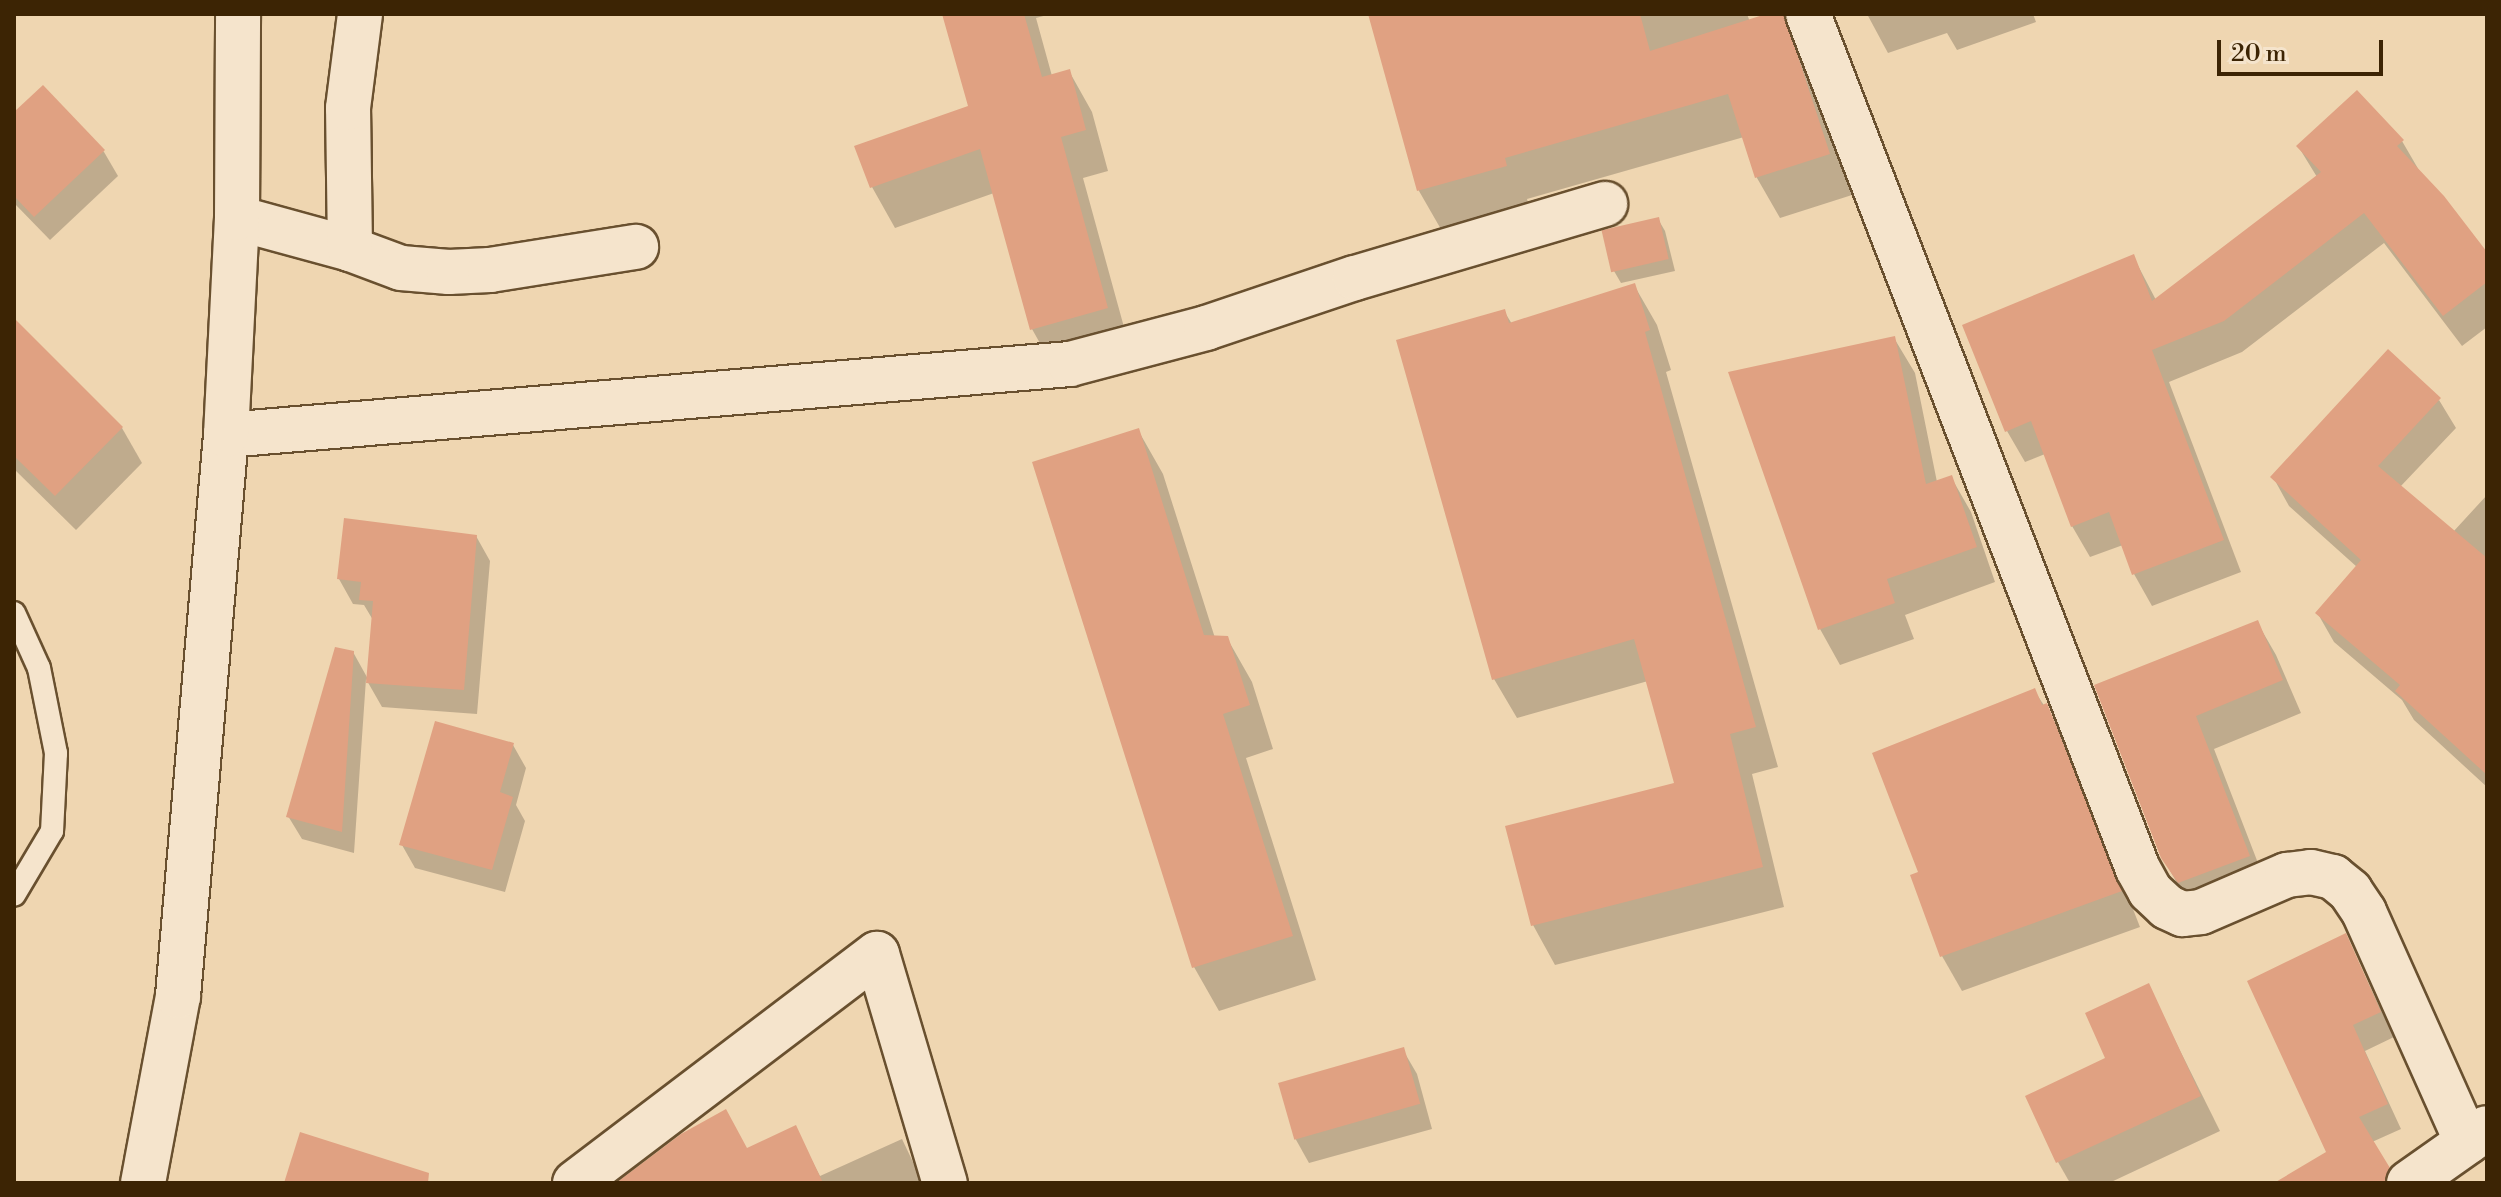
<!DOCTYPE html>
<html>
<head>
<meta charset="utf-8">
<style>
	body { margin:0 }
	#map { position:relative; width:2501px; height:1197px; overflow:hidden; background:#efd6b1; font-family:"Libre Bodoni",serif }
	div>[style] { position:absolute }
	[style*='--x'] { left:calc(var(--x)*1px); top:calc(var(--y)*1px); width:calc(var(--w)*1px); rotate:calc(var(--a)*1deg) }
	.shadow>* { inset:0; background:#0003 }
	.building>* { inset:0; background:#e0a182; transform-origin:0 0 }
	.roads { filter:drop-shadow(2px 0 #69502f) drop-shadow(-2px 0 #69502f) drop-shadow(0 2px #69502f) drop-shadow(0 -2px #69502f) }
	.lane>* { height:22px; margin:-11px; padding:0 11px; transform-origin:11px; border-radius:11px; background:#f5e4cc }
	.street>* { height:44px; margin:-22px; padding:0 22px; transform-origin:22px; border-radius:22px; background:#f5e4cc }
	span { translate:-50% -50%; white-space:nowrap; text-align:center; line-height:1.15; -webkit-text-stroke:6px #f5e4cc; paint-order:stroke }
	.frame { position:absolute; inset:0; border:16px solid #3c2404; pointer-events:none }
	.scale { position:absolute; left:2217px; top:40px; width:166px; height:36px; box-sizing:border-box; border:4px solid #3c2404; border-top:0; padding-left:10px; font-size:24px; line-height:28px; white-space:nowrap; color:#3c2404; -webkit-text-stroke:6px #f5e4cc; paint-order:stroke }
</style>
</head>
<body>
<div id="map">
	<div class="shadow">
		<i style="clip-path:polygon(945px 14px,1051px 14px,1036px 18px,1052px 76px,1069px 71px,1092px 112px,1108px 171px,1083px 178px,1130px 349px,1055px 370px,1032px 329px,994px 193px,895px 228px,872px 187px,970px 107px)"></i>
		<i style="clip-path:polygon(1370px 14px,1747px 14px,1750px 22px,1784px 14px,1806px 51px,1807px 66px,1852px 195px,1780px 218px,1757px 178px,1744px 137px,1527px 199px,1529px 206px,1442px 231px,1419px 191px)"></i>
		<i style="clip-path:polygon(1867px 14px,2033px 14px,2036px 22px,1957px 50px,1947px 33px,1888px 53px)"></i>
		<i style="clip-path:polygon(43px 88px,104px 152px,118px 176px,50px 240px,14px 203px,14px 115px)"></i>
		<i style="clip-path:polygon(2402px 141px,2420px 172px,2487px 255px,2487px 327px,2462px 346px,2384px 243px,2242px 352px,2169px 382px,2241px 572px,2152px 606px,2134px 574px,2123px 545px,2090px 557px,2072px 526px,2045px 454px,2025px 462px,2007px 431px,2133px 256px,2156px 300px,2317px 177px,2298px 146px)"></i>
		<i style="clip-path:polygon(1658px 219px,1665px 231px,1675px 271px,1621px 283px,1614px 271px)"></i>
		<i style="clip-path:polygon(1634px 285px,1657px 325px,1671px 370px,1666px 372px,1778px 767px,1752px 774px,1784px 907px,1555px 965px,1533px 925px,1677px 784px,1648px 681px,1517px 718px,1494px 679px,1504px 311px,1512px 324px)"></i>
		<i style="clip-path:polygon(14px 321px,122px 428px,142px 463px,76px 530px,14px 469px)"></i>
		<i style="clip-path:polygon(1894px 338px,1915px 373px,1937px 482px,1951px 477px,1971px 512px,1995px 582px,1905px 615px,1914px 639px,1840px 665px,1820px 629px)"></i>
		<i style="clip-path:polygon(2439px 400px,2456px 428px,2400px 487px,2453px 532px,2487px 495px,2487px 787px,2414px 720px,2402px 700px,2334px 642px,2318px 614px,2357px 567px,2289px 506px,2273px 477px)"></i>
		<i style="clip-path:polygon(1138px 430px,1163px 474px,1215px 638px,1227px 638px,1252px 682px,1273px 749px,1246px 758px,1316px 980px,1219px 1011px,1194px 967px,1035px 464px)"></i>
		<i style="clip-path:polygon(476px 536px,490px 561px,477px 714px,382px 707px,366px 679px,354px 853px,302px 839px,288px 816px,353px 652px,368px 679px,373px 620px,364px 605px,353px 604px,339px 579px)"></i>
		<i style="clip-path:polygon(2257px 622px,2276px 655px,2301px 713px,2214px 749px,2268px 889px,2182px 892px,2163px 858px,2096px 686px)"></i>
		<i style="clip-path:polygon(2034px 690px,2067px 741px,2140px 927px,1962px 991px,1942px 956px,1921px 873px)"></i>
		<i style="clip-path:polygon(513px 745px,526px 768px,516px 805px,525px 821px,505px 892px,415px 868px,402px 845px)"></i>
		<i style="clip-path:polygon(2345px 935px,2394px 1037px,2365px 1051px,2401px 1129px,2372px 1142px,2396px 1183px,2300px 1183px,2329px 1153px)"></i>
		<i style="clip-path:polygon(2148px 986px,2220px 1131px,2109px 1183px,2070px 1183px,2058px 1162px)"></i>
		<i style="clip-path:polygon(1403px 1050px,1417px 1074px,1432px 1129px,1309px 1163px,1295px 1138px,1280px 1084px)"></i>
		<i style="clip-path:polygon(795px 1128px,820px 1176px,902px 1139px,923px 1183px,620px 1183px,747px 1150px)"></i>
	</div>
	<div class="building">
		<i style="clip-path:polygon(942px 14px,1024px 14px,1042px 77px,1070px 69px,1086px 130px,1061px 137px,1108px 308px,1030px 330px,980px 149px,870px 188px,854px 146px,968px 106px)"></i>
		<i style="clip-path:polygon(1368px 14px,1640px 14px,1650px 51px,1766px 14px,1784px 14px,1830px 154px,1755px 178px,1728px 94px,1505px 158px,1507px 166px,1417px 191px)"></i>
		<i style="clip-path:polygon(43px 85px,105px 150px,34px 217px,14px 196px,14px 112px)"></i>
		<i style="clip-path:polygon(2357px 90px,2404px 140px,2397px 146px,2444px 196px,2487px 252px,2487px 282px,2443px 316px,2364px 213px,2224px 321px,2152px 350px,2224px 540px,2132px 575px,2109px 512px,2071px 527px,2031px 421px,2005px 432px,1962px 325px,2134px 254px,2152px 301px,2321px 172px,2296px 146px)"></i>
		<i style="left:1659px;top:217px;width:43px;height:59px;rotate:77deg"></i>
		<i style="clip-path:polygon(1635px 283px,1650px 330px,1645px 332px,1756px 727px,1730px 734px,1763px 867px,1531px 926px,1505px 826px,1674px 783px,1634px 639px,1492px 680px,1396px 340px,1505px 309px,1509px 323px)"></i>
		<i style="clip-path:polygon(14px 318px,123px 427px,55px 496px,14px 456px)"></i>
		<i style="clip-path:polygon(1895px 336px,1926px 484px,1952px 475px,1977px 547px,1887px 579px,1895px 603px,1818px 630px,1728px 372px)"></i>
		<i style="clip-path:polygon(2388px 349px,2441px 398px,2378px 466px,2487px 558px,2487px 775px,2395px 691px,2400px 685px,2315px 613px,2361px 560px,2270px 477px)"></i>
		<i style="clip-path:polygon(1139px 428px,1204px 635px,1228px 636px,1250px 705px,1223px 714px,1293px 936px,1192px 968px,1032px 462px)"></i>
		<i style="clip-path:polygon(344px 518px,477px 535px,464px 690px,366px 683px,373px 601px,359px 600px,361px 582px,337px 579px)"></i>
		<i style="clip-path:polygon(2258px 620px,2283px 680px,2196px 716px,2250px 856px,2178px 883px,2161px 858px,2094px 685px)"></i>
		<i style="clip-path:polygon(335px 647px,354px 651px,342px 832px,286px 817px)"></i>
		<i style="clip-path:polygon(2035px 688px,2042px 705px,2047px 703px,2122px 891px,1940px 957px,1910px 875px,1918px 872px,1872px 753px)"></i>
		<i style="clip-path:polygon(435px 721px,514px 743px,500px 792px,513px 797px,492px 870px,399px 845px)"></i>
		<i style="clip-path:polygon(2346px 933px,2381px 1012px,2353px 1025px,2388px 1104px,2359px 1117px,2390px 1168px,2384px 1183px,2274px 1183px,2326px 1152px,2247px 981px)"></i>
		<i style="clip-path:polygon(2149px 983px,2201px 1096px,2056px 1163px,2025px 1096px,2105px 1058px,2085px 1013px)"></i>
		<i style="left:1404px;top:1047px;width:59px;height:131px;rotate:74deg"></i>
		<i style="clip-path:polygon(726px 1109px,747px 1148px,796px 1125px,823px 1183px,616px 1183px,681px 1134px)"></i>
		<i style="clip-path:polygon(300px 1132px,429px 1173px,428px 1183px,284px 1183px)"></i>
	</div>
	<div class="roads">
		<div class="lane">
			<i style="--x:14;--y:613;--w:60;--a:65.6"></i>
			<i style="--x:39;--y:668;--w:87;--a:78.7"></i>
			<i style="--x:56;--y:753;--w:78;--a:92.9"></i>
			<i style="--x:52;--y:831;--w:74;--a:120.7"></i>
		</div>
		<div class="street">
			<i style="--x:1808;--y:14;--w:916;--a:68.9"></i>
			<i style="--x:2138;--y:869;--w:25;--a:61"></i>
			<i style="--x:2150;--y:891;--w:23;--a:43"></i>
			<i style="--x:2167;--y:907;--w:17;--a:25"></i>
			<i style="--x:2182;--y:914;--w:19;--a:-6"></i>
			<i style="--x:2201;--y:912;--w:94;--a:-23.3"></i>
			<i style="--x:2287;--y:875;--w:24;--a:-7"></i>
			<i style="--x:2311;--y:872;--w:23;--a:13"></i>
			<i style="--x:2333;--y:877;--w:22;--a:39"></i>
			<i style="--x:2350;--y:891;--w:25;--a:56"></i>
			<i style="--x:2364;--y:912;--w:252;--a:65.9"></i>
			<i style="--x:237;--y:218;--w:117;--a:15.3"></i>
			<i style="--x:350;--y:249;--w:54;--a:20.4"></i>
			<i style="--x:401;--y:268;--w:48;--a:4.8"></i>
			<i style="--x:449;--y:272;--w:41;--a:-2.8"></i>
			<i style="--x:490;--y:270;--w:148;--a:-9"></i>
			<i style="--x:350;--y:249;--w:141;--a:-90.8"></i>
			<i style="--x:348;--y:108;--w:95;--a:-82.7"></i>
			<i style="--x:226;--y:435;--w:847;--a:-4.81"></i>
			<i style="--x:1070;--y:364;--w:141;--a:-14.8"></i>
			<i style="--x:1206;--y:328;--w:157;--a:-18.6"></i>
			<i style="--x:1355;--y:278;--w:261;--a:-16.5"></i>
			<i style="--x:143;--y:1183;--w:190;--a:-79.4"></i>
			<i style="--x:178;--y:996;--w:563;--a:-85.11"></i>
			<i style="--x:226;--y:435;--w:217;--a:-87.1"></i>
			<i style="--x:237;--y:218;--w:204;--a:-89.7"></i>
			<i style="--x:575;--y:1183;--w:379;--a:-37.2"></i>
			<i style="--x:877;--y:954;--w:239;--a:73.5"></i>
			<i style="--x:2409;--y:1183;--w:95;--a:-35.2"></i>
		</div>
	</div>
	<div class="frame"></div>
	<div class="scale">20 m</div>
</div>
</body>
</html>
